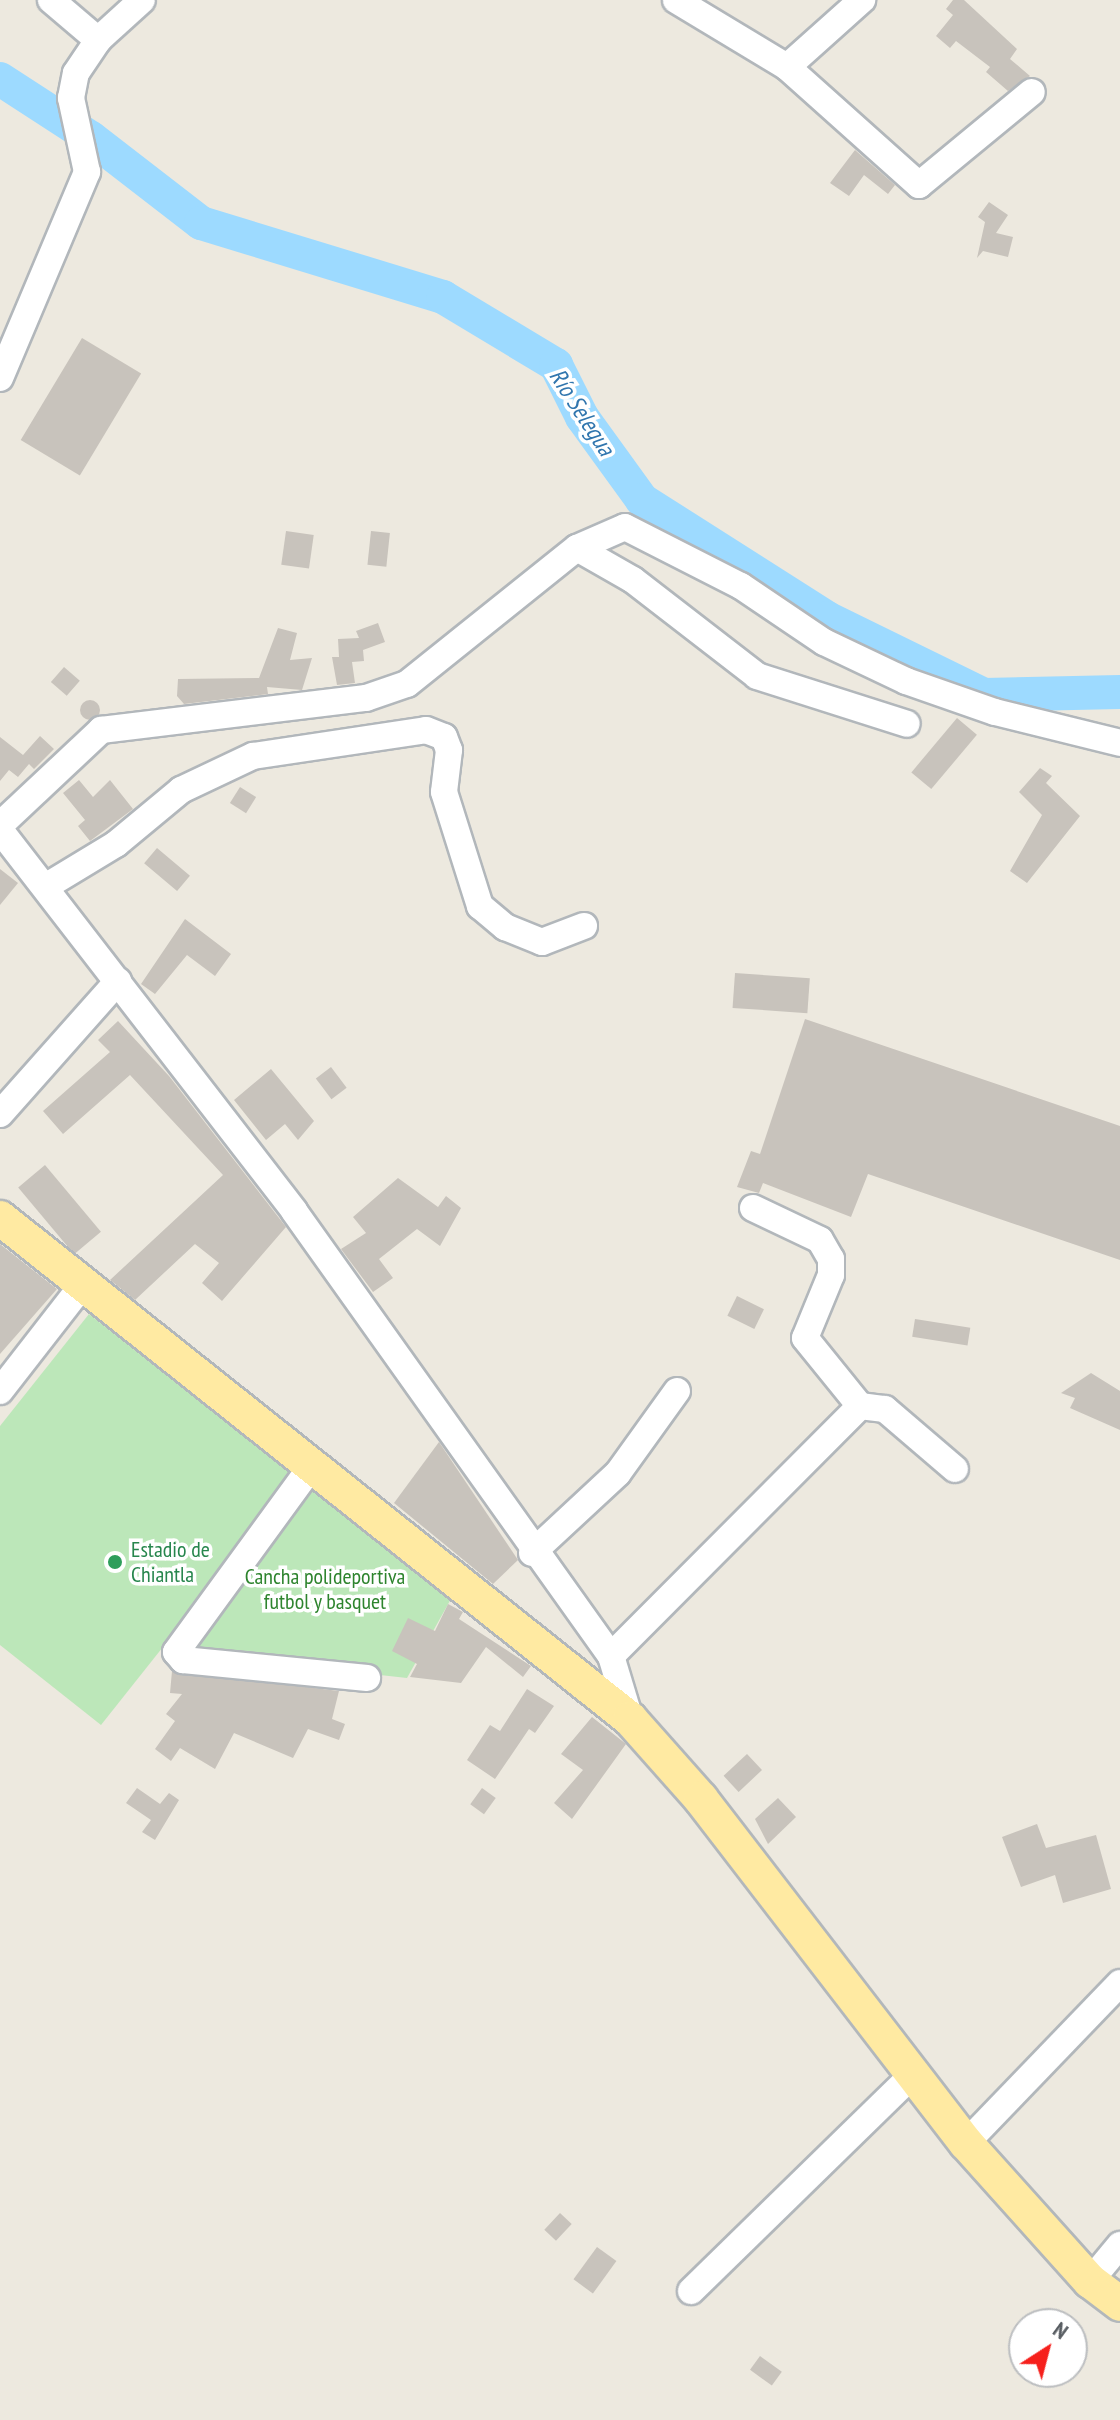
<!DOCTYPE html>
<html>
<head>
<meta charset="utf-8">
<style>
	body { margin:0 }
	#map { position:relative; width:1120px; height:2420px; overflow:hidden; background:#ede9df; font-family:"PT Sans Narrow",sans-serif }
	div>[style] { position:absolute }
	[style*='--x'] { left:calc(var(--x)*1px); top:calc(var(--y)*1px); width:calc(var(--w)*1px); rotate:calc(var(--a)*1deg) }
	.green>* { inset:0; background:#bce7b9 }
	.river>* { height:34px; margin:-17px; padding:0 17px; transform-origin:17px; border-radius:17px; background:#9ddaff }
	.building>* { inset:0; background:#c8c3bc; transform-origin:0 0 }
	.round { border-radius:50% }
	.roads { filter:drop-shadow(2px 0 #b2b7bb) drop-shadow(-2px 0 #b2b7bb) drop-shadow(0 2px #b2b7bb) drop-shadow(0 -2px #b2b7bb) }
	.minor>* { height:26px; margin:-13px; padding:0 13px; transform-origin:13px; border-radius:13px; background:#fff }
	.major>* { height:34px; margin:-17px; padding:0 17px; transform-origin:17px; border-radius:17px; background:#ffeaa2 }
	.dots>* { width:22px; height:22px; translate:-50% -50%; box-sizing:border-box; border:4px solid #fff; border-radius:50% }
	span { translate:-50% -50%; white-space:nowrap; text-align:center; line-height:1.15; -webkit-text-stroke:7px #fff; paint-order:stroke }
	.leisure-label { font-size:22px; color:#27864d }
	.left { translate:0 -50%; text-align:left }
	.park-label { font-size:22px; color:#2e842e }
	.water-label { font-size:24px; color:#3176ae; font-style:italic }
	.north { position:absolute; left:1008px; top:2308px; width:80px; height:80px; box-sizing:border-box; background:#fff; border:2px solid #bcbec0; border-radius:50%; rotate:36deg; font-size:22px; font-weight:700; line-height:32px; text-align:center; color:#585d62 }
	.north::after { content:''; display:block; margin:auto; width:28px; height:36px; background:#f6201c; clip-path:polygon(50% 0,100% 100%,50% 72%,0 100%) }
</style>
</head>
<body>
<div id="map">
	<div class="green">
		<i style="clip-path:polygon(89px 1314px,297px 1478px,101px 1725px,0 1645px,0 1426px)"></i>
		<i style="clip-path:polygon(310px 1475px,457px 1588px,407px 1678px,191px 1654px,182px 1643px)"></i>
	</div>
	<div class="river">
		<i style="--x:0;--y:79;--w:108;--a:33"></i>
		<i style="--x:91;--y:138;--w:139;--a:37.7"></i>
		<i style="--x:201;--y:223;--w:253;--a:17"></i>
		<i style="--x:443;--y:297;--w:132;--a:31"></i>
		<i style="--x:556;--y:365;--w:58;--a:63.4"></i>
		<i style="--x:582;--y:417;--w:102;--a:54.1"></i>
		<i style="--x:642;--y:500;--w:219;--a:32.5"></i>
		<i style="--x:827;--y:618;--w:175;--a:26.1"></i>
		<i style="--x:984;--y:695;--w:136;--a:-1.3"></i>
	</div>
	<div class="building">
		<i style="clip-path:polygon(953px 0,964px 0,1017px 49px,1010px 59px,1030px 76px,1008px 91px,986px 72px,990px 67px,956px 41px,950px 48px,936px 36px,953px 15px,946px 9px)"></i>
		<i style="clip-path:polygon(855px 150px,895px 185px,888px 194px,864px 175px,849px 196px,830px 183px)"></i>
		<i style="clip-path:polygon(989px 202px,1008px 215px,996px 233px,1013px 237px,1008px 257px,983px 251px,977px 258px,985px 222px,978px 217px)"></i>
		<i style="left:82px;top:338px;width:69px;height:119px;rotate:31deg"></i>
		<i style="left:286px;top:531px;width:28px;height:34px;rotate:8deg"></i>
		<i style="left:371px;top:531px;width:19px;height:34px;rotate:6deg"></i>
		<i style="clip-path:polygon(378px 623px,385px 642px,363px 650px,364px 661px,352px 662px,355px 683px,337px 685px,332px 657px,339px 657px,338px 639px,359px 638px,356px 631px)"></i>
		<i style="clip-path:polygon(278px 628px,297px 633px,290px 660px,312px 658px,302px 690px,267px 687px,268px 694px,184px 704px,177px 696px,178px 679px,259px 678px)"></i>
		<i style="left:64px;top:667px;width:21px;height:20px;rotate:41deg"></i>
		<i class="round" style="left:80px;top:700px;width:20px;height:20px"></i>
		<i style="left:957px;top:718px;width:26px;height:71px;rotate:40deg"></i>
		<i style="clip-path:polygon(40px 736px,54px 749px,34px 769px,29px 764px,18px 777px,9px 770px,0 781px,0 737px,23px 755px)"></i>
		<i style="clip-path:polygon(1040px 768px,1052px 776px,1046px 783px,1080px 816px,1027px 883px,1010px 871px,1042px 815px,1019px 792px)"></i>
		<i style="clip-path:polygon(79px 780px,93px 797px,110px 780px,133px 809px,90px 841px,78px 826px,85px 820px,63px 793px)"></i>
		<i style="left:240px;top:787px;width:19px;height:19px;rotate:32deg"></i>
		<i style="left:157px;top:848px;width:43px;height:20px;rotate:40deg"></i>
		<i style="clip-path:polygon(0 869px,18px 883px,0 905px)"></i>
		<i style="clip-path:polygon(185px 919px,231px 954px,215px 976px,187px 955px,155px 994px,141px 984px)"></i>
		<i style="left:735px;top:973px;width:75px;height:35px;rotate:4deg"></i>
		<i style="clip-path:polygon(805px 1019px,1120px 1126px,1120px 1260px,868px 1174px,851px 1217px,763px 1183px,759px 1193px,737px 1187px,751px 1151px,760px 1154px)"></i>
		<i style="clip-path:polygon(118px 1021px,169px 1076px,286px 1227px,222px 1301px,202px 1283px,219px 1263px,195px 1244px,135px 1300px,110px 1280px,223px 1175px,130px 1075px,63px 1134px,43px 1111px,110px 1052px,98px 1040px)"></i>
		<i style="left:331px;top:1067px;width:26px;height:19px;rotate:53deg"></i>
		<i style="clip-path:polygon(271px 1069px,314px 1121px,298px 1140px,285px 1124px,266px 1140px,234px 1100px)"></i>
		<i style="left:45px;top:1165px;width:87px;height:35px;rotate:50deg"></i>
		<i style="clip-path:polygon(398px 1178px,438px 1207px,446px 1196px,461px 1208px,440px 1246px,417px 1229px,379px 1259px,393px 1278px,373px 1292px,341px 1249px,366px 1233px,353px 1217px)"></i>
		<i style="clip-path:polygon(0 1244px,57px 1289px,0 1354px)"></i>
		<i style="left:737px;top:1296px;width:30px;height:22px;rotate:26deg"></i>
		<i style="left:915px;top:1319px;width:56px;height:18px;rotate:9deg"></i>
		<i style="clip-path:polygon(1091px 1373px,1120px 1391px,1120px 1430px,1070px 1408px,1075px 1398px,1061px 1393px)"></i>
		<i style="clip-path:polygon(439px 1442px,518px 1560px,493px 1584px,394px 1503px)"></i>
		<i style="clip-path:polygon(448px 1604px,463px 1612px,459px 1619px,531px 1666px,523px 1677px,486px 1647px,461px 1683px,410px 1677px,417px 1664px,392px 1651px,408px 1618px,435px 1631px)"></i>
		<i style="clip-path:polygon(172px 1671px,339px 1691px,332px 1719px,345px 1724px,339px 1740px,308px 1729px,293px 1758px,234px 1733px,215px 1769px,180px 1748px,171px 1761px,155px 1749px,175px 1721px,166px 1714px,182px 1694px,170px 1693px)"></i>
		<i style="clip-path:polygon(527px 1689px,554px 1706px,535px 1733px,529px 1729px,495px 1779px,467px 1760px,490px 1725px,500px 1731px)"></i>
		<i style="clip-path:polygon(592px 1717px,626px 1744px,572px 1819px,554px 1803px,583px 1770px,561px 1754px)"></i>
		<i style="left:747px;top:1754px;width:22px;height:32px;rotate:47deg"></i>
		<i style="clip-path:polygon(137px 1788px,160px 1804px,169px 1793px,179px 1800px,155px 1840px,142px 1832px,151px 1820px,126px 1803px)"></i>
		<i style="left:482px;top:1788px;width:17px;height:20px;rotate:36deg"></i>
		<i style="clip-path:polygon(778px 1798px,796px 1817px,768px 1844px,755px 1819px)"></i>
		<i style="clip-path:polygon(1037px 1824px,1046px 1848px,1096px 1835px,1111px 1889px,1063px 1903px,1055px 1875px,1021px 1887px,1002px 1837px)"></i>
		<i style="left:560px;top:2213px;width:16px;height:23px;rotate:43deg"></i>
		<i style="left:597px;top:2247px;width:24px;height:40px;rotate:36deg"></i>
		<i style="left:760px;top:2356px;width:27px;height:17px;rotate:36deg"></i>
	</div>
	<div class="roads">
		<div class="minor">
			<i style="--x:51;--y:0;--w:62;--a:40.4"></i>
			<i style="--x:676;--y:0;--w:130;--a:31.1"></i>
			<i style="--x:787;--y:67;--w:177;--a:41.8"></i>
			<i style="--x:919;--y:185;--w:146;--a:-39.5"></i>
			<i style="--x:787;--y:67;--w:101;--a:-41.8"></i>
			<i style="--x:0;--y:378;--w:224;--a:-67.1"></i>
			<i style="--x:87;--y:172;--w:76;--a:-102.2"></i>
			<i style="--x:71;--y:98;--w:25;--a:-79"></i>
			<i style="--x:76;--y:73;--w:40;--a:-56"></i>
			<i style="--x:98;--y:40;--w:59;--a:-42.3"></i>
			<i style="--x:577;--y:548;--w:64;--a:29.7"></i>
			<i style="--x:633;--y:580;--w:157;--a:37.7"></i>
			<i style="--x:757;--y:676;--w:157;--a:17.7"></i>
			<i style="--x:0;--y:825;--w:139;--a:-43.2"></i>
			<i style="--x:101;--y:730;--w:267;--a:-6.9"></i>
			<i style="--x:366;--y:698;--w:43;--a:-18.9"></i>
			<i style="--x:407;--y:684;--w:218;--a:-38.7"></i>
			<i style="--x:577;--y:548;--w:52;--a:-23.6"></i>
			<i style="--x:625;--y:527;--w:130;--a:27"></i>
			<i style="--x:741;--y:586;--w:100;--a:34"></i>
			<i style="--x:824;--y:642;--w:91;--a:25.4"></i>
			<i style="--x:906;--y:681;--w:94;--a:19.2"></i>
			<i style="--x:995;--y:712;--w:129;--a:13.9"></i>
			<i style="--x:0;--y:830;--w:481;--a:52.3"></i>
			<i style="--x:294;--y:1211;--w:546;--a:54.54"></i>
			<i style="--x:611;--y:1656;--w:66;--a:73.2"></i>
			<i style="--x:45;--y:887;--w:83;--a:-31.2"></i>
			<i style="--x:116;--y:844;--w:85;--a:-39.7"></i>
			<i style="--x:181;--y:790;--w:80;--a:-25.3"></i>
			<i style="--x:253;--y:756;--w:175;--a:-8.5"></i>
			<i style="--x:426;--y:730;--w:19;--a:21"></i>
			<i style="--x:444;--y:737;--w:14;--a:69"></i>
			<i style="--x:449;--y:750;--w:42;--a:96.8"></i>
			<i style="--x:444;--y:792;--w:120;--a:72.5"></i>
			<i style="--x:480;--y:906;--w:33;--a:40"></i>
			<i style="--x:505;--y:927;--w:40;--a:22"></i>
			<i style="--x:542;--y:942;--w:45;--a:-20.9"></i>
			<i style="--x:0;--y:1114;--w:178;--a:-48.4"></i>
			<i style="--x:753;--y:1208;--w:74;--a:25.5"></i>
			<i style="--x:820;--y:1240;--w:22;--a:60"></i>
			<i style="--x:831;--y:1259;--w:16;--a:90"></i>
			<i style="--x:831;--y:1275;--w:68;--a:112.4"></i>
			<i style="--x:805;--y:1338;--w:87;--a:51"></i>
			<i style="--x:0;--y:1391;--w:132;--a:-52.1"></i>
			<i style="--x:311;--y:1467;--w:229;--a:126.1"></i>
			<i style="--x:176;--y:1652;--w:11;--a:49"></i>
			<i style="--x:183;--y:1660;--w:185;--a:5.6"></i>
			<i style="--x:532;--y:1553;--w:117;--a:-42.9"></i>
			<i style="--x:618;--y:1473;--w:101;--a:-54.3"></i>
			<i style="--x:611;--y:1656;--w:353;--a:-45.1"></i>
			<i style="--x:860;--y:1406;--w:25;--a:7"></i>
			<i style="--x:885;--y:1409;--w:92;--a:40.6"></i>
			<i style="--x:966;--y:2143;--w:222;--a:-46.1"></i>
			<i style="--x:1090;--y:2281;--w:47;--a:-50.2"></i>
			<i style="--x:691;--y:2291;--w:309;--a:-44.3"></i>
		</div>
		<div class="major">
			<i style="--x:0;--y:1218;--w:805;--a:38.49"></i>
			<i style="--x:630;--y:1719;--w:107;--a:48.4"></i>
			<i style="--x:701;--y:1799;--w:434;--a:52.4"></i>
			<i style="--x:966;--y:2143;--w:186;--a:48.1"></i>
			<i style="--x:1090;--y:2281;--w:38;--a:37"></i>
		</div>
	</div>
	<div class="dots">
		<i style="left:115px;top:1562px;background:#2e9e5b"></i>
	</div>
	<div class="leisure-label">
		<span class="left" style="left:131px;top:1562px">Estadio de<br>Chiantla</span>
	</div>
	<div class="park-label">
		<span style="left:325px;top:1589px">Cancha polideportiva<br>futbol y basquet</span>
	</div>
	<div class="water-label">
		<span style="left:582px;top:412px;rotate:57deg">Río Selegua</span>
	</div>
	<div class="north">N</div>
</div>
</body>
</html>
